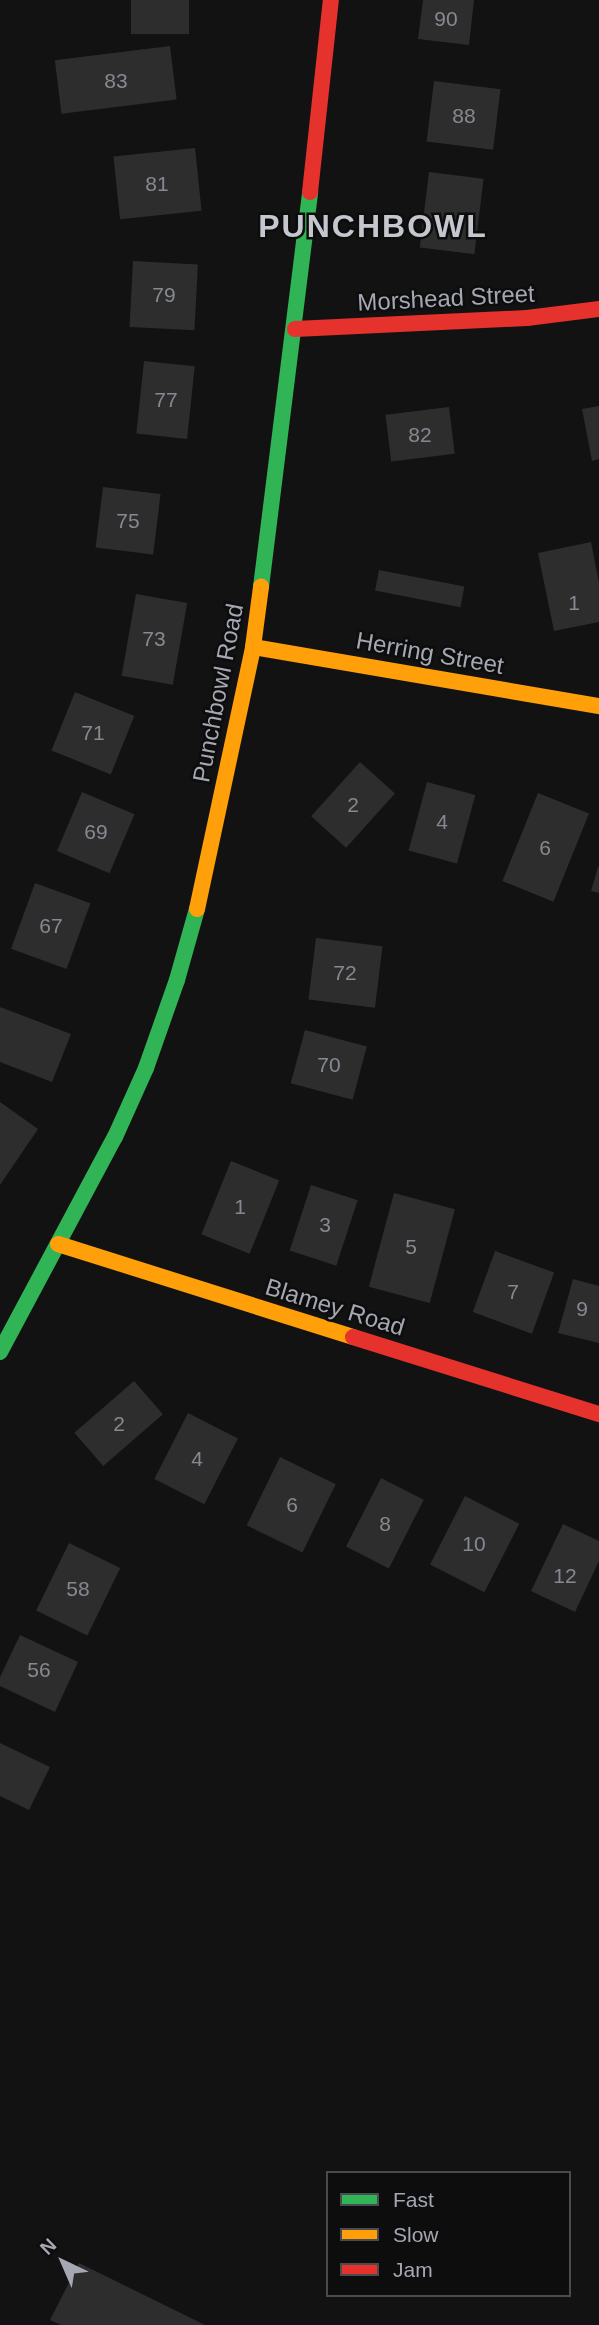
<!DOCTYPE html>
<html>
<head>
<meta charset="utf-8">
<style>
	body { margin:0 }
	#map { position:relative; width:599px; height:2325px; overflow:hidden; background:#121213; font-family:Arial,sans-serif }
	div>[style] { position:absolute }
	[style*='--x'] { left:calc(var(--x)*1px); top:calc(var(--y)*1px); width:calc(var(--w)*1px); rotate:calc(var(--a)*1deg) }
	.building>* { inset:0; background:#2d2d2e; transform-origin:0 0 }
	.fast>* { height:16px; margin:-8px; padding:0 8px; transform-origin:8px; border-radius:8px; background:#30b455 }
	.slow>* { height:16px; margin:-8px; padding:0 8px; transform-origin:8px; border-radius:8px; background:#ff9f0a }
	.jam>* { height:16px; margin:-8px; padding:0 8px; transform-origin:8px; border-radius:8px; background:#e5322d }
	span { translate:-50% -50%; white-space:nowrap; text-align:center; line-height:1.15; -webkit-text-stroke:5px #0d0d0e; paint-order:stroke }
	.number-label { font-size:21px; color:#878991 }
	.number-label span { -webkit-text-stroke-width:0 }
	.street-label { font-size:24px; color:#a5a8b2 }
	.district-label { font-size:32px; color:#c5c7cf; font-weight:700; letter-spacing:2px }
	.legend { position:absolute; left:326px; top:2171px; width:245px; height:126px; box-sizing:border-box; background:#0d0d0e; border:2px solid #4a4b50; margin:0; padding:9px 12px; list-style:none; font-size:21px; color:#a5a8b2 }
	.legend li { display:flex; align-items:center; gap:14px; height:35px }
	.legend b { width:35px; border:2px solid #4a4b50 }
	.north { position:absolute; left:28px; top:2227px; width:70px; height:70px; -webkit-text-stroke:5px #0d0d0e; paint-order:stroke; rotate:316deg; font-size:19px; font-weight:700; line-height:28px; text-align:center; color:#a5a8b2 }
	.north::after { content:''; display:block; margin:auto; width:24px; height:32px; background:#a5a8b2; clip-path:polygon(50% 0,100% 100%,50% 72%,0 100%) }
</style>
</head>
<body>
<div id="map">
	<div class="building">
		<i style="left:131px;top:0;width:58px;height:34px"></i>
		<i style="clip-path:polygon(423px 0,474px 0,469px 45px,418px 39px)"></i>
		<i style="left:170px;top:46px;width:54px;height:116px;rotate:83deg"></i>
		<i style="left:434px;top:81px;width:67px;height:61px;rotate:7deg"></i>
		<i style="left:195px;top:148px;width:63px;height:82px;rotate:84deg"></i>
		<i style="left:429px;top:172px;width:55px;height:76px;rotate:7deg"></i>
		<i style="left:133px;top:261px;width:65px;height:66px;rotate:3deg"></i>
		<i style="left:144px;top:361px;width:51px;height:73px;rotate:6deg"></i>
		<i style="clip-path:polygon(599px 406px,599px 459px,592px 461px,582px 409px)"></i>
		<i style="left:449px;top:407px;width:47px;height:64px;rotate:83deg"></i>
		<i style="left:103px;top:487px;width:58px;height:61px;rotate:7deg"></i>
		<i style="clip-path:polygon(591px 542px,599px 583px,599px 622px,554px 631px,538px 553px)"></i>
		<i style="left:379px;top:570px;width:87px;height:21px;rotate:11deg"></i>
		<i style="left:136px;top:594px;width:52px;height:83px;rotate:10deg"></i>
		<i style="left:75px;top:692px;width:64px;height:63px;rotate:22deg"></i>
		<i style="left:360px;top:762px;width:47px;height:73px;rotate:42deg"></i>
		<i style="left:427px;top:782px;width:50px;height:71px;rotate:15deg"></i>
		<i style="left:82px;top:792px;width:57px;height:64px;rotate:23deg"></i>
		<i style="left:538px;top:793px;width:55px;height:95px;rotate:22deg"></i>
		<i style="clip-path:polygon(598px 867px,599px 867px,599px 893px,591px 891px)"></i>
		<i style="left:35px;top:883px;width:59px;height:70px;rotate:20deg"></i>
		<i style="left:316px;top:938px;width:67px;height:62px;rotate:7deg"></i>
		<i style="clip-path:polygon(0 1007px,71px 1034px,52px 1082px,0 1062px)"></i>
		<i style="left:305px;top:1030px;width:64px;height:55px;rotate:15deg"></i>
		<i style="clip-path:polygon(0 1102px,38px 1129px,0 1185px)"></i>
		<i style="left:231px;top:1161px;width:52px;height:79px;rotate:22deg"></i>
		<i style="left:311px;top:1185px;width:49px;height:69px;rotate:18deg"></i>
		<i style="left:394px;top:1193px;width:63px;height:97px;rotate:15deg"></i>
		<i style="left:495px;top:1251px;width:63px;height:65px;rotate:20deg"></i>
		<i style="clip-path:polygon(573px 1279px,599px 1286px,599px 1343px,558px 1333px)"></i>
		<i style="left:134px;top:1381px;width:44px;height:79px;rotate:49deg"></i>
		<i style="left:188px;top:1413px;width:56px;height:74px;rotate:27deg"></i>
		<i style="left:280px;top:1457px;width:62px;height:76px;rotate:26deg"></i>
		<i style="left:381px;top:1478px;width:48px;height:77px;rotate:27deg"></i>
		<i style="left:465px;top:1496px;width:61px;height:77px;rotate:27deg"></i>
		<i style="clip-path:polygon(563px 1524px,599px 1541px,599px 1561px,575px 1612px,531px 1591px)"></i>
		<i style="left:69px;top:1543px;width:57px;height:75px;rotate:26deg"></i>
		<i style="clip-path:polygon(20px 1635px,78px 1662px,55px 1712px,0 1686px,0 1677px)"></i>
		<i style="clip-path:polygon(0 1743px,50px 1767px,29px 1810px,0 1796px)"></i>
		<i style="clip-path:polygon(79px 2263px,205px 2325px,61px 2325px,50px 2320px)"></i>
	</div>
	<div class="fast">
		<i style="--x:261;--y:587;--w:398;--a:-82.9"></i>
		<i style="--x:0;--y:1352;--w:244;--a:-61.9"></i>
		<i style="--x:115;--y:1137;--w:76;--a:-65.8"></i>
		<i style="--x:146;--y:1068;--w:93;--a:-70.6"></i>
		<i style="--x:177;--y:980;--w:74;--a:-74.3"></i>
	</div>
	<div class="slow">
		<i style="--x:253;--y:647;--w:351;--a:9.7"></i>
		<i style="--x:197;--y:909;--w:268;--a:-77.9"></i>
		<i style="--x:253;--y:647;--w:61;--a:-82.4"></i>
		<i style="--x:58;--y:1244;--w:309;--a:17.5"></i>
	</div>
	<div class="jam">
		<i style="--x:310;--y:192;--w:193;--a:-83.8"></i>
		<i style="--x:295;--y:329;--w:232;--a:-2.7"></i>
		<i style="--x:527;--y:318;--w:73;--a:-7.1"></i>
		<i style="--x:353;--y:1337;--w:258;--a:17.4"></i>
	</div>
	<div class="number-label">
		<span style="left:446px;top:19px">90</span>
		<span style="left:116px;top:81px">83</span>
		<span style="left:464px;top:116px">88</span>
		<span style="left:157px;top:184px">81</span>
		<span style="left:164px;top:295px">79</span>
		<span style="left:166px;top:400px">77</span>
		<span style="left:420px;top:435px">82</span>
		<span style="left:128px;top:521px">75</span>
		<span style="left:574px;top:603px">1</span>
		<span style="left:154px;top:639px">73</span>
		<span style="left:93px;top:733px">71</span>
		<span style="left:353px;top:805px">2</span>
		<span style="left:442px;top:822px">4</span>
		<span style="left:96px;top:832px">69</span>
		<span style="left:545px;top:848px">6</span>
		<span style="left:51px;top:926px">67</span>
		<span style="left:345px;top:973px">72</span>
		<span style="left:329px;top:1065px">70</span>
		<span style="left:240px;top:1207px">1</span>
		<span style="left:325px;top:1225px">3</span>
		<span style="left:411px;top:1247px">5</span>
		<span style="left:513px;top:1292px">7</span>
		<span style="left:582px;top:1309px">9</span>
		<span style="left:119px;top:1424px">2</span>
		<span style="left:197px;top:1459px">4</span>
		<span style="left:292px;top:1505px">6</span>
		<span style="left:385px;top:1524px">8</span>
		<span style="left:474px;top:1544px">10</span>
		<span style="left:565px;top:1576px">12</span>
		<span style="left:78px;top:1589px">58</span>
		<span style="left:39px;top:1670px">56</span>
	</div>
	<div class="street-label">
		<span style="left:446px;top:298px;rotate:-3deg">Morshead Street</span>
		<span style="left:430px;top:653px;rotate:10deg">Herring Street</span>
		<span style="left:218px;top:693px;rotate:-79deg">Punchbowl Road</span>
		<span style="left:335px;top:1307px;rotate:17deg">Blamey Road</span>
	</div>
	<div class="district-label">
		<span style="left:373px;top:226px">PUNCHBOWL</span>
	</div>
	<ul class="legend">
	<li><b style="height:9px;background:#30b455"></b>Fast</li>
	<li><b style="height:9px;background:#ff9f0a"></b>Slow</li>
	<li><b style="height:9px;background:#e5322d"></b>Jam</li>
	</ul>
	<div class="north">N</div>
</div>
</body>
</html>
